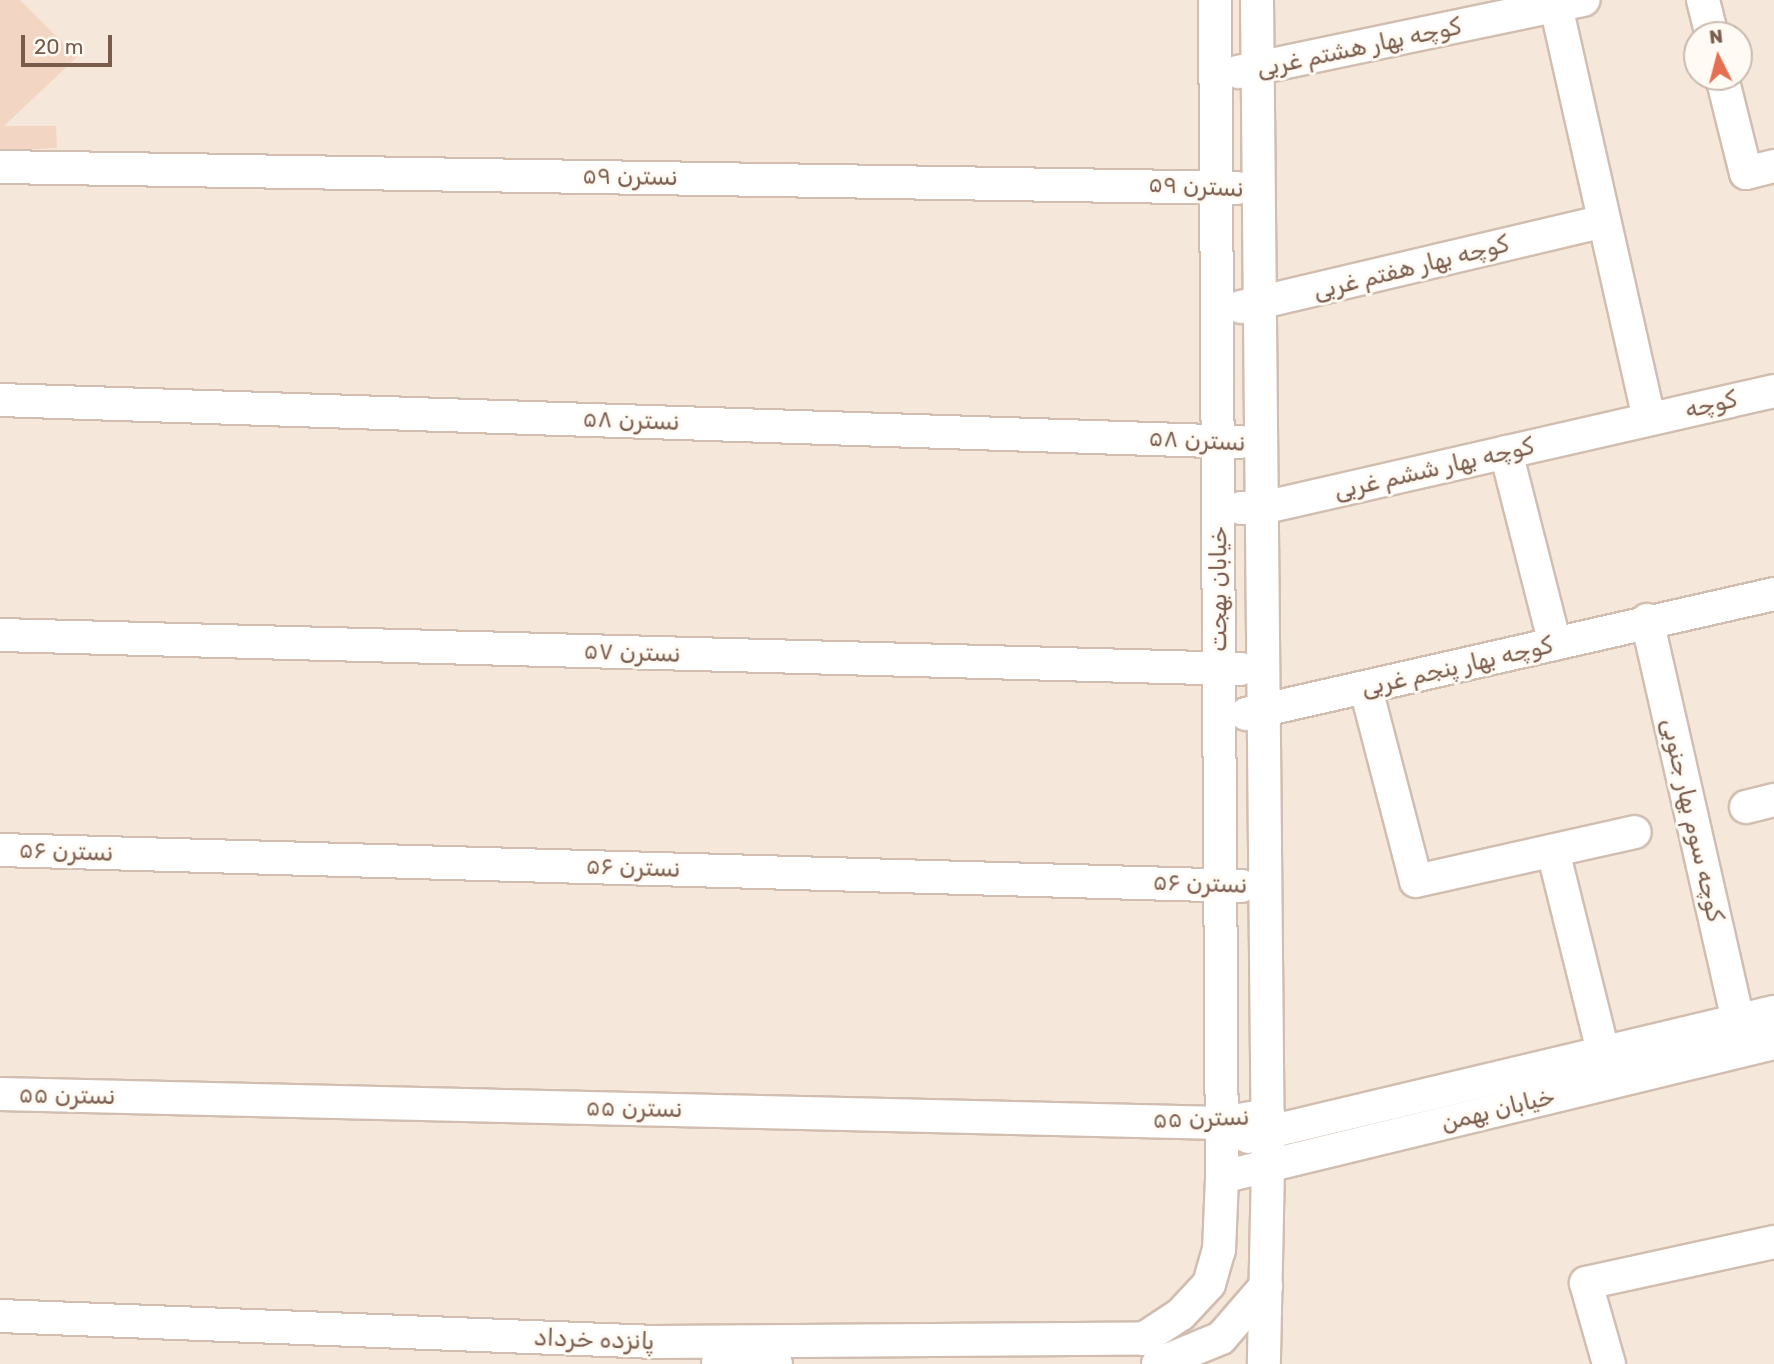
<!DOCTYPE html>
<html>
<head>
<meta charset="utf-8">
<style>
	body { margin:0 }
	#map { position:relative; width:1774px; height:1364px; overflow:hidden; background:#fdf6ec; font-family:Rubik,Vazirmatn,sans-serif }
	div>[style] { position:absolute }
	[style*='--x'] { left:calc(var(--x)*1px); top:calc(var(--y)*1px); width:calc(var(--w)*1px); rotate:calc(var(--a)*1deg) }
	.residential>* { inset:0; background:#f5e8da }
	.building>* { inset:0; background:#f3d5c3 }
	.roads { filter:drop-shadow(2px 0 #d1beb0) drop-shadow(-2px 0 #d1beb0) drop-shadow(0 2px #d1beb0) drop-shadow(0 -2px #d1beb0) }
	.minor>* { height:32px; margin:-16px; padding:0 16px; transform-origin:16px; border-radius:16px; background:#fff }
	span { translate:-50% -50%; white-space:nowrap; text-align:center; line-height:1.15; -webkit-text-stroke:6px #fffaf3; paint-order:stroke }
	.street-label { font-size:24px; color:#7a5c4d }
	.north { position:absolute; left:1683px; top:21px; width:70px; height:70px; box-sizing:border-box; background:#fffaf3; border:2px solid #cabbb1; border-radius:50%; rotate:354deg; font-size:19px; font-weight:700; line-height:28px; text-align:center; color:#7a5c4d }
	.north::after { content:''; display:block; margin:auto; width:24px; height:32px; background:#e76f51; clip-path:polygon(50% 0,100% 100%,50% 72%,0 100%) }
	.scale { position:absolute; left:21px; top:35px; width:91px; height:32px; box-sizing:border-box; border:4px solid #7a5c4d; border-top:0; padding-left:9px; font-size:21px; line-height:24px; white-space:nowrap; color:#7a5c4d; -webkit-text-stroke:5px #fffaf3; paint-order:stroke }
</style>
</head>
<body>
<div id="map">
	<div class="residential">
		<i style="clip-path:polygon(evenodd,0 0,1774px 0,1774px 1364px,0 1364px,0 0,1697px 35px,1739px 35px,1739px 77px,1697px 77px,1697px 35px)"></i>
	</div>
	<div class="building">
		<i style="clip-path:polygon(0 0,20px 0,77px 57px,4px 126px,56px 126px,57px 148px,0 151px)"></i>
	</div>
	<div class="roads">
		<div class="minor">
			<i style="--x:1257;--y:0;--w:1166;--a:89.46"></i>
			<i style="--x:1268;--y:1166;--w:198;--a:91.2"></i>
			<i style="--x:1703;--y:0;--w:36;--a:76"></i>
			<i style="--x:1556;--y:6;--w:423;--a:77.3"></i>
			<i style="--x:1238;--y:72;--w:353;--a:-11.8"></i>
			<i style="--x:1722;--y:77;--w:99;--a:76"></i>
			<i style="--x:1746;--y:173;--w:29;--a:-14"></i>
			<i style="--x:0;--y:167;--w:1237;--a:0.97"></i>
			<i style="--x:1241;--y:307;--w:373;--a:-13.3"></i>
			<i style="--x:0;--y:400;--w:1241;--a:1.94"></i>
			<i style="--x:1506;--y:452;--w:198;--a:75.7"></i>
			<i style="--x:1241;--y:508;--w:21;--a:0"></i>
			<i style="--x:1262;--y:508;--w:525;--a:-12.87"></i>
			<i style="--x:1647;--y:620;--w:411;--a:77.2"></i>
			<i style="--x:0;--y:635;--w:1241;--a:1.57"></i>
			<i style="--x:1366;--y:689;--w:198;--a:75.4"></i>
			<i style="--x:1416;--y:881;--w:224;--a:-12.6"></i>
			<i style="--x:1246;--y:714;--w:541;--a:-12.8"></i>
			<i style="--x:1746;--y:807;--w:29;--a:-14"></i>
			<i style="--x:0;--y:850;--w:1242;--a:1.66"></i>
			<i style="--x:1553;--y:851;--w:210;--a:76"></i>
			<i style="--x:0;--y:1094;--w:1221;--a:1.36"></i>
			<i style="--x:1221;--y:1123;--w:48;--a:-9.7"></i>
			<i style="--x:1248;--y:1137;--w:541;--a:-13.37"></i>
			<i style="--x:1222;--y:1177;--w:568;--a:-13.64"></i>
			<i style="--x:0;--y:1316;--w:657;--a:2.27"></i>
			<i style="--x:656;--y:1342;--w:487;--a:-0.4"></i>
			<i style="--x:1143;--y:1339;--w:45;--a:-33.3"></i>
			<i style="--x:1181;--y:1314;--w:41;--a:-47"></i>
			<i style="--x:1209;--y:1284;--w:35;--a:-74"></i>
			<i style="--x:1219;--y:1250;--w:73;--a:-87.6"></i>
			<i style="--x:1222;--y:1177;--w:1177;--a:-90.34"></i>
			<i style="--x:718;--y:1362;--w:58;--a:2"></i>
			<i style="--x:1158;--y:1364;--w:68;--a:-22.4"></i>
			<i style="--x:1221;--y:1338;--w:69;--a:-49.1"></i>
			<i style="--x:1609;--y:1364;--w:84;--a:-105.9"></i>
			<i style="--x:1586;--y:1283;--w:192;--a:-12.3"></i>
		</div>
	</div>
	<div class="street-label">
		<span style="left:1359px;top:48px;rotate:-12deg">کوچه بهار هشتم غربی</span>
		<span style="left:630px;top:177px;rotate:1deg">نسترن ۵۹</span>
		<span style="left:1196px;top:187px;rotate:3deg">نسترن ۵۹</span>
		<span style="left:1411px;top:268px;rotate:-14deg">کوچه بهار هفتم غربی</span>
		<span style="left:1711px;top:405px;rotate:-13deg">کوچه</span>
		<span style="left:631px;top:421px;rotate:2deg">نسترن ۵۸</span>
		<span style="left:1197px;top:441px;rotate:3deg">نسترن ۵۸</span>
		<span style="left:1434px;top:469px;rotate:-13deg">کوچه بهار ششم غربی</span>
		<span style="left:1219px;top:589px;rotate:-90deg">خیابان بهجت</span>
		<span style="left:632px;top:653px;rotate:2deg">نسترن ۵۷</span>
		<span style="left:1457px;top:667px;rotate:-13deg">کوچه بهار پنجم غربی</span>
		<span style="left:1692px;top:820px;rotate:77deg">کوچه سوم بهار جنوبی</span>
		<span style="left:66px;top:852px;rotate:2deg">نسترن ۵۶</span>
		<span style="left:633px;top:868px;rotate:2deg">نسترن ۵۶</span>
		<span style="left:1200px;top:884px;rotate:2deg">نسترن ۵۶</span>
		<span style="left:67px;top:1096px;rotate:1deg">نسترن ۵۵</span>
		<span style="left:634px;top:1109px;rotate:1deg">نسترن ۵۵</span>
		<span style="left:1498px;top:1110px;rotate:-14deg">خیابان بهمن</span>
		<span style="left:1201px;top:1119px;rotate:-2deg">نسترن ۵۵</span>
		<span style="left:594px;top:1340px;rotate:2deg">پانزده خرداد</span>
	</div>
	<div class="north">N</div>
	<div class="scale">20 m</div>
</div>
</body>
</html>
